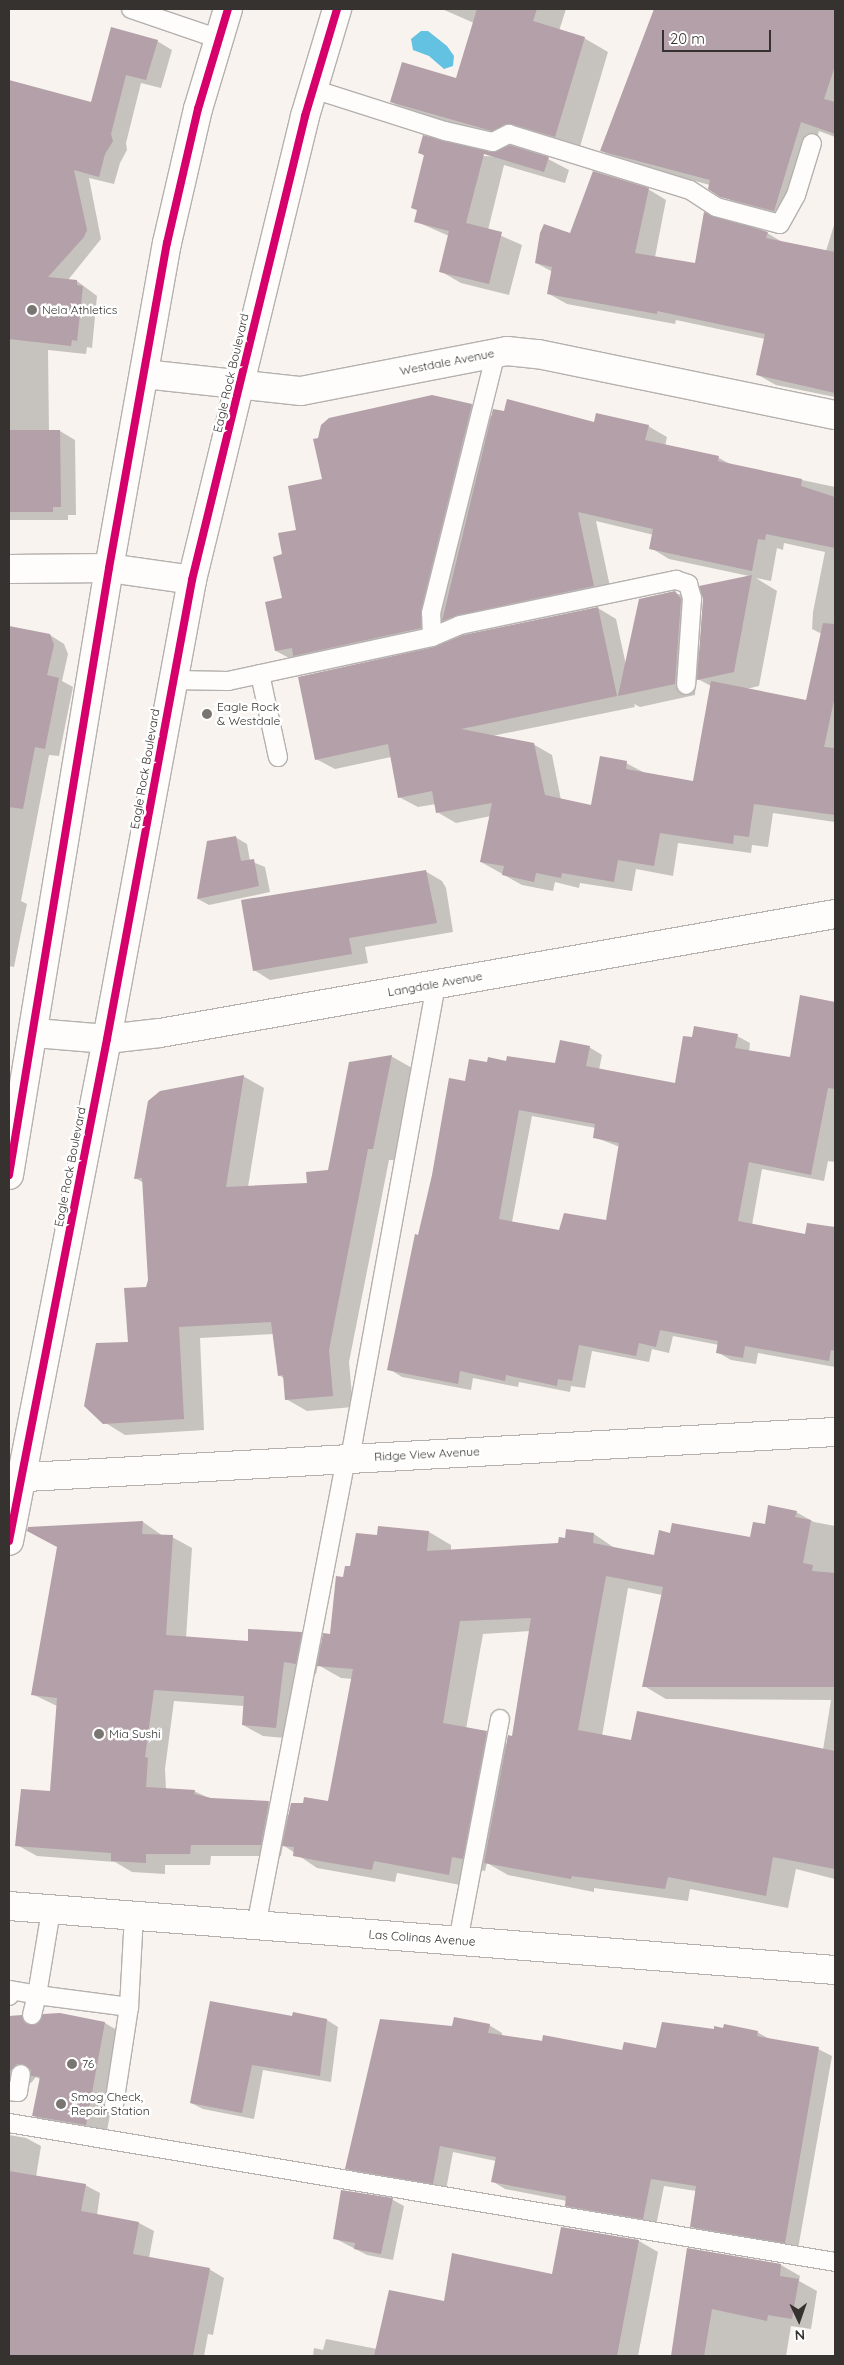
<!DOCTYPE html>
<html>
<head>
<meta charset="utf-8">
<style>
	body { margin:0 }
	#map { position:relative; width:844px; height:2365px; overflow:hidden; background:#f8f3ee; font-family:Quicksand,sans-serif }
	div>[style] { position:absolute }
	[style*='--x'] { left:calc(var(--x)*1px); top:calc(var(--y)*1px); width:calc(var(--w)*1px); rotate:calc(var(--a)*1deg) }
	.water>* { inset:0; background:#63c1e1 }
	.shadow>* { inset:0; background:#0003 }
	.building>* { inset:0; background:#b3a0a8 }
	.roads { filter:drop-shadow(1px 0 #b4b1ae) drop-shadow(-1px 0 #b4b1ae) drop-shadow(0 1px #b4b1ae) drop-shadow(0 -1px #b4b1ae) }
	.service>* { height:18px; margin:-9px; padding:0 9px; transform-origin:9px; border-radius:9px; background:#fefdfc }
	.minor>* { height:28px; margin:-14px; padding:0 14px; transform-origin:14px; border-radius:14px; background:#fefdfc }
	.secondary>* { height:28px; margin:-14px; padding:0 14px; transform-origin:14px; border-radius:14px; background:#fefdfc }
	.cycleway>* { height:8px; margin:-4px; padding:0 4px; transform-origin:4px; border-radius:4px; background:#d6006c }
	.dots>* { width:14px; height:14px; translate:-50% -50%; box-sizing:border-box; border:2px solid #fff; border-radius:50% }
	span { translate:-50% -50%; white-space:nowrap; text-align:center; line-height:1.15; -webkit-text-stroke:5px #fff; paint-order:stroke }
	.poi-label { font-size:12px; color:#35322f }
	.left { translate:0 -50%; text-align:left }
	.street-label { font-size:12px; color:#35322f }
	.frame { position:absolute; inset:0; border:10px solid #35322f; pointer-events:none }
	.north { position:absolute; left:774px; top:2295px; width:50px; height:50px; -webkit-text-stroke:4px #fff; paint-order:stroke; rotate:177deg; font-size:14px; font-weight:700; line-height:20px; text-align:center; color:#35322f }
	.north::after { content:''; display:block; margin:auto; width:18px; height:22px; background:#35322f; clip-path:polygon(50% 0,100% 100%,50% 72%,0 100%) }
	.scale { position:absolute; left:662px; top:30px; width:109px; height:22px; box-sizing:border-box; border:2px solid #35322f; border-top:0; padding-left:6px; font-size:15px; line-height:18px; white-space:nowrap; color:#35322f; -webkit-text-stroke:4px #fff; paint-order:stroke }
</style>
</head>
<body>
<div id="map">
	<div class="water">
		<i style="clip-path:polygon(421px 31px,428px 31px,447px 46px,454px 56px,453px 66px,444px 69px,429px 56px,413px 50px,411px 39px)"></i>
	</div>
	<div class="shadow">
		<i style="clip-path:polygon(442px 9px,566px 9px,559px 31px,584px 38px,608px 52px,579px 150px,517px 144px,416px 116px,391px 102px,457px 80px,474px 23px)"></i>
		<i style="clip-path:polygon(655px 9px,835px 9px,835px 137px,819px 131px,792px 221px,740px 207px,710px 185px,620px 161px,602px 151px)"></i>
		<i style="clip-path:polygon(157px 41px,172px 50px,161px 88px,141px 83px,126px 143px,127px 150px,120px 163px,114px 184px,89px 178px,101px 239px,68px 280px,77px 281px,97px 296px,92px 348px,87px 347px,86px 354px,48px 350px,49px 431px,60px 431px,75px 440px,76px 515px,68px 515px,68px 520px,9px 520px,9px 81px,92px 103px)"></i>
		<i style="clip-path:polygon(420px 153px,548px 159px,569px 170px,565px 183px,504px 165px,488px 230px,522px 245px,509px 295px,461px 283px,440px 271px,449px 236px,415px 221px,418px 211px,412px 207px,425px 156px)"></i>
		<i style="clip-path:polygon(648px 189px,666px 200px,655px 257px,696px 264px,767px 233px,784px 243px,826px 251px,835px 222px,835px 397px,776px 385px,758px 375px,765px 339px,676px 320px,675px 324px,567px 304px,549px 294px,553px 272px,536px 263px,571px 235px)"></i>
		<i style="clip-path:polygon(evenodd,432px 396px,472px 405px,492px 417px,648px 426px,667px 437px,665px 446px,719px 458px,732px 465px,835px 487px,835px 822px,773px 813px,768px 847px,752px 845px,751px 853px,678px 843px,673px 876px,636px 869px,632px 891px,580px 883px,579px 888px,555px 882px,553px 891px,522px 885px,481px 862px,491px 816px,456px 823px,437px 812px,436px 804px,418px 807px,399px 797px,391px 757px,335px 769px,316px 759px,443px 643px,320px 670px,302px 665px,276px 651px,284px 599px,283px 555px,323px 480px,432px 396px,596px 521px,654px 535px,651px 548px,669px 559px,749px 576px,699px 671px,699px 605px,679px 594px,640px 600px,626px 665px,616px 619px,598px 608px,446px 644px,446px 626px,612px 596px,596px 521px,432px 396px,784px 543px,825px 552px,813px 612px,812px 629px,822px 634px,807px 701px,746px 689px,759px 686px,777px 591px,756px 578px,771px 581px,777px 548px,783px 550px,784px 543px,432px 396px,696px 678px,711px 686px,694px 782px,645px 773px,626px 763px,592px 807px,561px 800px,552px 755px,533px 744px,492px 736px,635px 707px,634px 704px,640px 707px,695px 695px,696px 678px)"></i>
		<i style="clip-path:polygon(9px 629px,50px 635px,64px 644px,68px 654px,62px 681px,73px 687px,59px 756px,49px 755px,21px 901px,27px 904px,14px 967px,9px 966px)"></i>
		<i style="clip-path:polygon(235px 837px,247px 844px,250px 861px,265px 867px,270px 892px,209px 905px,198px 899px,208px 842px)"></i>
		<i style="clip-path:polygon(425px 871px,442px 881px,446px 888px,453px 932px,365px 947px,368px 963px,270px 980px,254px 970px)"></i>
		<i style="clip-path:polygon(evenodd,801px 997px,835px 1003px,835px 1162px,828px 1161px,824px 1181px,762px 1169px,752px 1225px,806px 1235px,808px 1224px,835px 1228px,835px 1367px,758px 1353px,756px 1364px,731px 1360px,717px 1352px,719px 1345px,673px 1336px,669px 1353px,652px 1349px,649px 1362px,592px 1351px,585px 1388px,571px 1386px,570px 1392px,519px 1382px,518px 1387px,473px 1378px,471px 1390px,402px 1377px,389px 1369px,419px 1236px,466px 1082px,488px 1064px,556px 1065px,589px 1047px,602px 1055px,599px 1070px,676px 1084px,737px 1036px,750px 1043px,749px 1052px,791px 1059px,801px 997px,532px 1116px,596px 1128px,594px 1137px,620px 1147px,607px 1222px,560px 1231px,512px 1222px,532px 1116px)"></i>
		<i style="clip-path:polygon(391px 1056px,412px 1068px,394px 1160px,389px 1160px,349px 1362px,353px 1407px,307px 1411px,286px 1399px,285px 1379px,279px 1375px,274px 1334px,200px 1338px,204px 1430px,125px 1435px,104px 1422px,149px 1280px,144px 1183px,135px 1178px,243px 1076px,264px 1088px,248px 1187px,308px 1184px,329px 1171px)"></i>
		<i style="clip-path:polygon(evenodd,796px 1512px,814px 1522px,835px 1526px,835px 1879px,796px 1869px,788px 1908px,690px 1889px,688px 1901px,594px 1888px,594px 1892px,508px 1875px,487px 1863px,485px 1871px,475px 1869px,471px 1887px,397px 1873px,395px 1882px,317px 1868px,283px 1845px,281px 1856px,211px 1856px,210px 1865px,165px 1865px,165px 1874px,132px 1872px,115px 1862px,37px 1856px,17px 1845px,51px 1792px,57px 1706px,32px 1694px,58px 1547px,29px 1528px,143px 1522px,163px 1536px,172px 1537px,192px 1548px,186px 1638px,249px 1643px,301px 1633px,322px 1645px,331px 1635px,345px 1579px,378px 1536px,429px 1532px,451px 1545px,451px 1551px,559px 1544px,566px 1539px,594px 1534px,616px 1549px,655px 1556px,671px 1534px,751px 1538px,766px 1526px,796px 1512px,628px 1588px,662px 1595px,644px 1686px,666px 1699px,831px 1700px,823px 1750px,632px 1742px,602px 1736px,628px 1588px,796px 1512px,530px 1631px,513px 1738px,507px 1745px,486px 1733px,466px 1729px,483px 1634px,530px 1631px,796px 1512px,318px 1665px,341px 1678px,353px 1679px,329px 1802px,290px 1815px,269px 1803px,211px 1799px,194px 1791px,166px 1789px,165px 1769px,174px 1701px,244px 1706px,243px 1725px,263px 1736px,296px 1739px,304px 1673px,316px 1674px,318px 1665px)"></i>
		<i style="clip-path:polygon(294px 2013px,327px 2020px,338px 2027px,331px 2082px,263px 2070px,254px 2119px,203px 2109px,191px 2103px,294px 2018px)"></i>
		<i style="clip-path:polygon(9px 2017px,21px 2017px,36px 2025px,105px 2023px,125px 2035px,106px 2136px,54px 2127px,33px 2115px,41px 2080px,36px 2077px,31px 2083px,9px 2079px)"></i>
		<i style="clip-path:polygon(489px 2025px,502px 2033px,502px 2036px,623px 2051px,657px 2049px,716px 2030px,757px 2032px,771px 2040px,818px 2049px,832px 2056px,798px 2249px,704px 2234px,691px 2226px,696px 2191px,664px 2186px,656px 2226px,579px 2213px,566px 2205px,567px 2201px,505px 2189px,492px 2181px,496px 2161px,453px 2152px,446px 2190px,359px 2176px,346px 2168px,453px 2028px)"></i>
		<i style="clip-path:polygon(9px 2135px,26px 2138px,41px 2146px,36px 2177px,85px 2185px,100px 2193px,97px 2215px,139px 2223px,154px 2231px,149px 2258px,209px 2269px,224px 2278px,213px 2335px,208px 2334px,204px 2356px,9px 2356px)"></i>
		<i style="clip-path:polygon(342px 2191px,393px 2200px,404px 2206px,393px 2260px,367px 2255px,334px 2238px)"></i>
		<i style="clip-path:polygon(639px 2241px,658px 2252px,638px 2356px,313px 2356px,314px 2348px,323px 2350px,326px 2339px,377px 2349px,445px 2302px,553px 2275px)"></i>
		<i style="clip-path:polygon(688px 2249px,781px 2265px,800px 2276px,799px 2281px,817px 2291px,811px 2329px,791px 2326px,786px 2356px,673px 2356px)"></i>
	</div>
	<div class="building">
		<i style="clip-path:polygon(477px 9px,537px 9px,533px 21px,585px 37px,555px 137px,511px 124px,492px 131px,390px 102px,402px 62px,456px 78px)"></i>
		<i style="clip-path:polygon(654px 9px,835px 9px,835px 66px,824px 99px,835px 102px,835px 134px,801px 122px,774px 211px,720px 197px,708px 189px,710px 180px,600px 151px)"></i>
		<i style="clip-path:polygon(111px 27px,158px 40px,146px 80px,126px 75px,111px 134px,113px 141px,105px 154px,99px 177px,74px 170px,87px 230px,84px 237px,48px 277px,77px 280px,77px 285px,83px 286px,77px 341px,72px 340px,71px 346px,9px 339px,9px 80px,91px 102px)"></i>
		<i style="clip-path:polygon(423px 135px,491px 152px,510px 145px,549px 157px,544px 172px,484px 154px,466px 223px,502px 232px,489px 284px,439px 272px,449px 231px,414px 222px,417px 210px,411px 208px,424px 155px,418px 153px)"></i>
		<i style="clip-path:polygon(593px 171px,649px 188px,635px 253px,695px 263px,704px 212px,768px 232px,766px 238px,835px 252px,835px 393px,756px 375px,765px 334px,657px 311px,657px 314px,547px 294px,552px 267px,535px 263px,540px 233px,544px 224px,570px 233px)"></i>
		<i style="clip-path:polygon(432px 395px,472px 404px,421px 610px,421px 628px,293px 656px,292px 648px,275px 651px,265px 602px,282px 598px,273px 557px,282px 554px,278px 533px,296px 530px,288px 486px,322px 479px,313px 439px,318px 438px,321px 425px,329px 418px)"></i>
		<i style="clip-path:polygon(507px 399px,594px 422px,596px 413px,649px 425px,645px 440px,719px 456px,718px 461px,802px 479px,801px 486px,835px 497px,835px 548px,766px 534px,765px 540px,758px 539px,752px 571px,649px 549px,653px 529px,578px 512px,594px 586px,458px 615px,442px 621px,493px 409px,504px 411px)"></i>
		<i style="clip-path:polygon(9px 430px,60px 430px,61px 507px,53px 507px,53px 512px,9px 512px)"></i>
		<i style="clip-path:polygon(752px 575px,734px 672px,697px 680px,703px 599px,699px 586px)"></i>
		<i style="clip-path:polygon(675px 591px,681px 599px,675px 684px,618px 696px,639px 599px)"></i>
		<i style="clip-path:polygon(598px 607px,617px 696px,461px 729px,534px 743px,545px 795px,591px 805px,600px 756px,627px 761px,626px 769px,693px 781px,711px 681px,806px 700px,823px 623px,835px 624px,835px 696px,824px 747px,835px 748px,835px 815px,754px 804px,749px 837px,734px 835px,733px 844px,660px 833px,654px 866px,618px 860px,614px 882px,562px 873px,561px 878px,536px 873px,534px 882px,502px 875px,504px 866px,480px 862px,492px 803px,436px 813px,432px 791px,398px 798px,388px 744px,315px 760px,298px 677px,434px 647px,463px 635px)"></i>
		<i style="clip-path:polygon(9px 626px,50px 634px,54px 645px,47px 675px,59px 678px,45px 749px,35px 747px,23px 809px,9px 807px)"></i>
		<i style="clip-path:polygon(236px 836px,241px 861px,254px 859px,259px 886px,197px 899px,207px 841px)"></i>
		<i style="clip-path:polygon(426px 870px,437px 923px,349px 938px,352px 954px,253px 971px,241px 900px)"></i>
		<i style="clip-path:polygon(evenodd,800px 995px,835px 1002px,835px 1089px,828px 1088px,811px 1175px,749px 1162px,738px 1221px,805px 1234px,807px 1223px,835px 1227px,835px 1351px,831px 1350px,829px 1361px,745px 1346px,743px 1358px,716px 1353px,718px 1341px,660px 1330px,656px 1347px,639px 1343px,636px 1356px,579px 1345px,572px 1381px,558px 1379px,557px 1386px,506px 1375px,505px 1381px,460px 1371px,458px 1384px,387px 1370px,415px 1234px,418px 1235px,432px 1175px,449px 1078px,465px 1081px,469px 1059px,487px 1062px,488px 1057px,506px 1061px,507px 1056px,555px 1063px,560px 1040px,590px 1046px,586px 1066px,675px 1083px,683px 1036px,692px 1037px,694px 1026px,738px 1034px,735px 1048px,790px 1057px,800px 995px,519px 1110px,595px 1124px,593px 1138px,619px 1143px,606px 1220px,564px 1213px,559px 1230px,499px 1219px,519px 1110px)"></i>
		<i style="clip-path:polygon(392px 1055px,373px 1149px,368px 1149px,329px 1350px,333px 1396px,285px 1400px,283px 1375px,278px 1376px,271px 1322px,179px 1327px,184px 1419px,103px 1424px,84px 1406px,96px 1343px,128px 1342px,124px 1288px,146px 1287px,148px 1280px,142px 1178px,134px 1179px,148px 1101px,160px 1091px,244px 1075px,226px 1187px,307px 1183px,306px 1172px,328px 1170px,349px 1062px)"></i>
		<i style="clip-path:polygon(768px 1505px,797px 1511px,795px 1517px,811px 1520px,803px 1563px,813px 1565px,812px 1571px,835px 1573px,835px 1687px,642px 1687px,663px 1587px,606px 1576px,578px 1730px,631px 1740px,637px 1711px,835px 1751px,835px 1869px,773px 1857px,766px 1896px,668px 1877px,665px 1889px,572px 1876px,571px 1879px,484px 1863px,508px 1735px,512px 1736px,531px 1618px,460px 1621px,443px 1723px,487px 1731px,463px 1859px,452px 1857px,449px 1875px,374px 1861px,372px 1870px,325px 1862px,293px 1856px,294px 1847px,282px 1846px,291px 1803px,303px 1803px,304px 1797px,328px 1801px,353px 1669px,317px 1666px,323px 1633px,330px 1634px,336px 1576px,343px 1577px,345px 1566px,350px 1566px,356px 1533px,377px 1535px,378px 1526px,429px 1531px,427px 1551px,558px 1543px,559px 1537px,565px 1538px,566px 1529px,594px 1533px,593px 1543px,654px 1555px,659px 1530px,670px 1533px,672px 1523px,750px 1537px,753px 1522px,765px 1524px)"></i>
		<i style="clip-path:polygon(143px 1521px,142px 1534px,173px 1535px,166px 1635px,248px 1641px,248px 1629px,302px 1632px,296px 1664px,284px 1662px,276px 1728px,242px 1725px,244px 1696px,154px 1690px,145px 1757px,148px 1758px,146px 1787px,195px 1790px,194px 1794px,211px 1798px,269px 1801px,261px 1845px,191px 1845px,190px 1854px,146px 1854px,146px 1863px,111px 1861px,111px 1853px,15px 1846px,21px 1789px,50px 1791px,57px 1698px,31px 1695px,57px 1547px,27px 1531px,28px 1527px)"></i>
		<i style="clip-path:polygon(210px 2001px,292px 2016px,293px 2012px,327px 2019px,320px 2076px,252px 2065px,242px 2113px,190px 2103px)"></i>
		<i style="clip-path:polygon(60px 2013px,105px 2022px,86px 2125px,32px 2116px,40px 2077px,31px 2076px,31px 2070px,23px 2064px,17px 2064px,9px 2072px,9px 2016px,22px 2015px,25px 2023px,34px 2025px,43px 2014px)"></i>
		<i style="clip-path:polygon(454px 2017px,490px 2024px,488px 2033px,542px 2041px,543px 2035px,622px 2050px,624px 2042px,656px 2048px,662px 2022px,714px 2029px,714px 2026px,723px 2028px,724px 2024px,758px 2031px,757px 2036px,819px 2047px,785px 2243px,690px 2227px,696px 2186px,651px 2179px,643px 2219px,565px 2206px,566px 2196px,491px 2182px,496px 2157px,440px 2146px,433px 2184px,345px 2169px,380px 2019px,452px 2026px)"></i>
		<i style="clip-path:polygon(9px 2171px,86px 2184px,81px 2211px,139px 2222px,133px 2254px,210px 2268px,193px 2356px,9px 2356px)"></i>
		<i style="clip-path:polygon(341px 2190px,393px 2198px,381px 2254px,354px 2249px,355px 2243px,333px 2239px)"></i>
		<i style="clip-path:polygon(561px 2227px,639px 2240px,617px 2356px,374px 2356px,389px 2290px,444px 2301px,452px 2253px,552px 2274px)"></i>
		<i style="clip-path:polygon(687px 2248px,781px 2264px,780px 2276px,799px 2279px,792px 2319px,768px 2315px,767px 2321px,712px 2309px,704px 2356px,671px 2356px)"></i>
	</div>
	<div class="roads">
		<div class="service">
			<i style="--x:131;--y:9;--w:93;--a:18.8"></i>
			<i style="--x:313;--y:89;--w:139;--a:17.7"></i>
			<i style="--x:445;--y:131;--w:49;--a:12.9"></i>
			<i style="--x:493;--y:142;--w:18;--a:-27"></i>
			<i style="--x:509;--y:134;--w:189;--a:17.2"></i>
			<i style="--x:690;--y:190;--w:31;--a:33"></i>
			<i style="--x:716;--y:207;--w:66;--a:14.9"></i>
			<i style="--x:780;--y:224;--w:33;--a:-61"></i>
			<i style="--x:796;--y:195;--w:54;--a:-72.9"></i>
			<i style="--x:432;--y:637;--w:24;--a:-92"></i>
			<i style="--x:431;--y:613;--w:268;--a:-76"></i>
			<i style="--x:260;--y:674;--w:85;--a:77.8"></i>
			<i style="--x:173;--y:680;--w:55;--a:1"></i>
			<i style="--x:228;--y:681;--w:209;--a:-12.2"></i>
			<i style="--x:432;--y:637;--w:30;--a:-23"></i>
			<i style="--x:460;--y:625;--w:221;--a:-11.8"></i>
			<i style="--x:676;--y:580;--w:13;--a:18"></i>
			<i style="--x:688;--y:584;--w:15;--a:74"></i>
			<i style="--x:692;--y:598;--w:87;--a:93.9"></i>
			<i style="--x:350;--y:1458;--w:482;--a:-79.7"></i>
			<i style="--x:256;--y:1926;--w:476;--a:-79.1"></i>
			<i style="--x:458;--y:1941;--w:226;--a:-79.3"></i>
			<i style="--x:9;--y:1996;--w:6;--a:-81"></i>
			<i style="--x:10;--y:1990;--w:27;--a:10"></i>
			<i style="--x:37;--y:1995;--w:86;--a:-80.6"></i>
			<i style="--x:32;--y:2015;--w:21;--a:-76"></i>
			<i style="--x:37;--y:1995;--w:93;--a:7.4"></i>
			<i style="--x:129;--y:2007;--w:91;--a:-86.9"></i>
			<i style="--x:9;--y:2091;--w:9;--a:6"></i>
			<i style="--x:18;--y:2092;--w:18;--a:-81"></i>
			<i style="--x:114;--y:2105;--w:99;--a:-81.3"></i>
			<i style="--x:9;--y:2123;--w:838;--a:9.55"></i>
		</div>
		<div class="minor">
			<i style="--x:144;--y:374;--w:158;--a:6.2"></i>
			<i style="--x:301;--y:391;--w:210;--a:-11"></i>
			<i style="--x:507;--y:351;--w:31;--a:6"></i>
			<i style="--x:538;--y:354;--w:303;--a:11.6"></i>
			<i style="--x:9;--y:569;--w:100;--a:-0.6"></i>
			<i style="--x:109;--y:568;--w:84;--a:8.2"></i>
			<i style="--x:35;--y:1033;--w:72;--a:4.8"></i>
			<i style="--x:107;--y:1039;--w:53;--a:-6.5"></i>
			<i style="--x:160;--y:1033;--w:685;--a:-10"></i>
			<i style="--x:9;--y:1478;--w:827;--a:-3.19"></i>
			<i style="--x:9;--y:1906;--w:828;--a:4.43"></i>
		</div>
		<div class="secondary">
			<i style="--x:9;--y:1175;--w:615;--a:-80.64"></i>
			<i style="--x:109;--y:568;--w:330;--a:-79.9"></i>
			<i style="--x:167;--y:243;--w:138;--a:-77"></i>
			<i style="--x:198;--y:109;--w:104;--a:-73.3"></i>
			<i style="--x:9;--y:1541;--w:511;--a:-78.95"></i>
			<i style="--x:107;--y:1039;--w:467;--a:-79.5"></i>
			<i style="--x:192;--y:580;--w:478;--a:-76.3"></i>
			<i style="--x:305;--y:116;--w:112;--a:-73.3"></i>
		</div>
	</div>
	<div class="cycleway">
		<i style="--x:9;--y:1175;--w:615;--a:-80.64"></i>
		<i style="--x:109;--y:568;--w:330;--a:-79.9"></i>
		<i style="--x:167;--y:243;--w:138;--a:-77"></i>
		<i style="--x:198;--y:109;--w:104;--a:-73.3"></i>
		<i style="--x:9;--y:1541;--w:511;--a:-78.95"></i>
		<i style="--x:107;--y:1039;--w:467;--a:-79.5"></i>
		<i style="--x:192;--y:580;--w:478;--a:-76.3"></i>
		<i style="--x:305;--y:116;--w:112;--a:-73.3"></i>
	</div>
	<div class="dots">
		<i style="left:32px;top:310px;background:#797672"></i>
		<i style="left:207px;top:714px;background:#797672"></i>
		<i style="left:99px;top:1734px;background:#797672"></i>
		<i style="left:72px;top:2064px;background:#797672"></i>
		<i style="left:61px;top:2104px;background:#797672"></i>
	</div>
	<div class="poi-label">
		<span class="left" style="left:42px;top:310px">Nela Athletics</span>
		<span class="left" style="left:217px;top:714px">Eagle Rock<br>&amp; Westdale</span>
		<span class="left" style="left:109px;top:1734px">Mia Sushi</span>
		<span class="left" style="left:82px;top:2064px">76</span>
		<span class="left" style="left:71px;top:2104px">Smog Check,<br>Repair Station</span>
	</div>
	<div class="street-label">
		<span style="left:447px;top:362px;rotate:-11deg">Westdale Avenue</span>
		<span style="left:231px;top:373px;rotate:-77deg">Eagle Rock Boulevard</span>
		<span style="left:145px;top:769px;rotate:-80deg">Eagle Rock Boulevard</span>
		<span style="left:435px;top:984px;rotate:-10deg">Langdale Avenue</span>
		<span style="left:70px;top:1167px;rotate:-79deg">Eagle Rock Boulevard</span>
		<span style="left:427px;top:1454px;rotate:-3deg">Ridge View Avenue</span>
		<span style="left:422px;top:1938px;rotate:4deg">Las Colinas Avenue</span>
	</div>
	<div class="frame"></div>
	<div class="north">N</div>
	<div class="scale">20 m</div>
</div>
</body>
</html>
